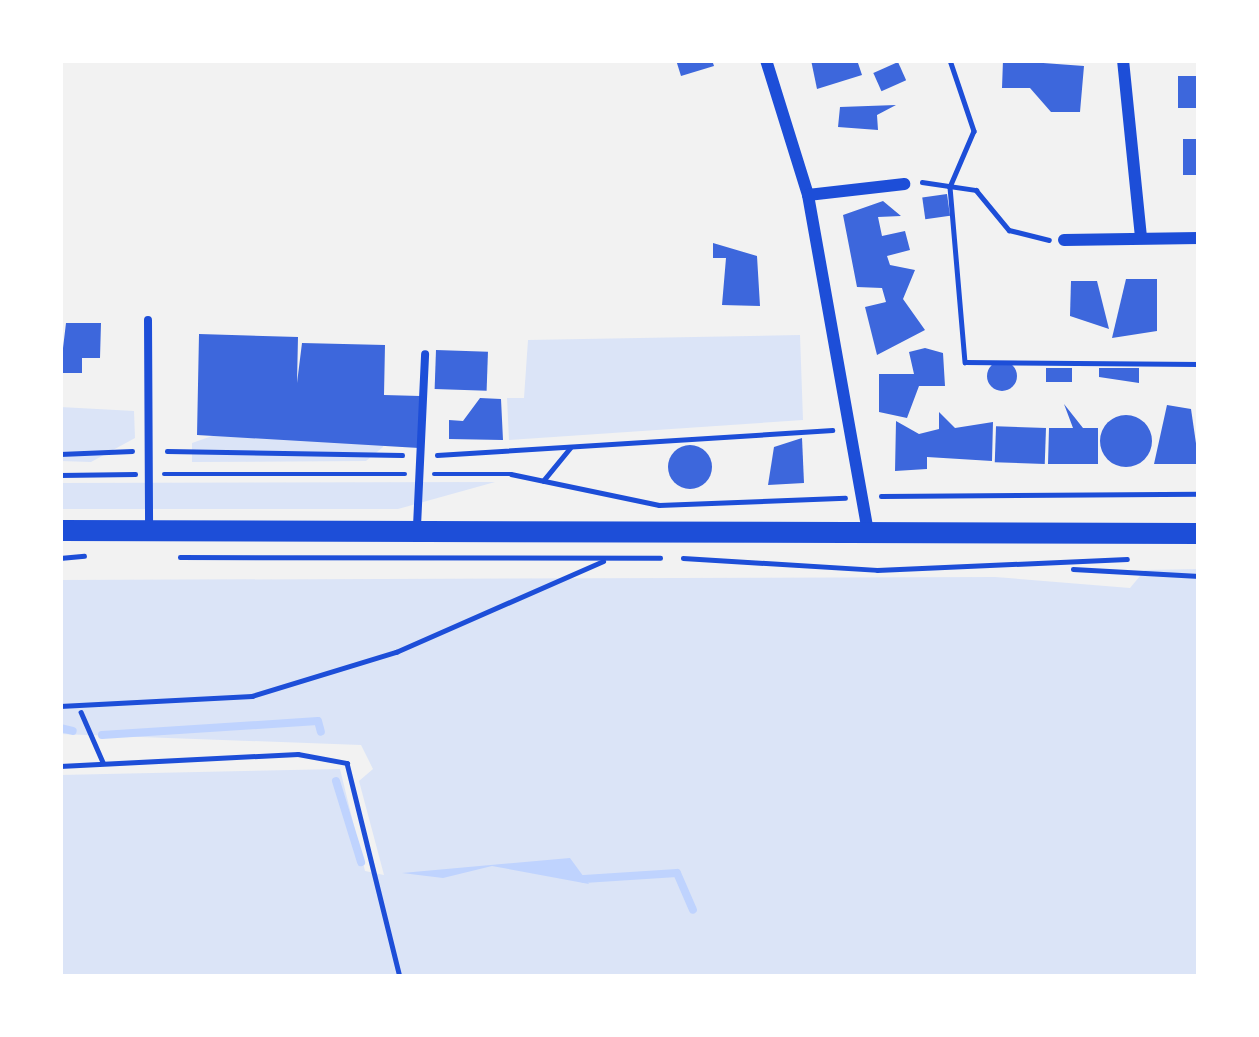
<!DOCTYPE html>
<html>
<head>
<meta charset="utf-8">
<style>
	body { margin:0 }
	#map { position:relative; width:1259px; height:1037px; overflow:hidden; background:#f2f2f2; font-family:"Varela Round",sans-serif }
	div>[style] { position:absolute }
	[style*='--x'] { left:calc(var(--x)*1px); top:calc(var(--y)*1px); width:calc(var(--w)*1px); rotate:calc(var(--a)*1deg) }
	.green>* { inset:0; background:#dbe4f7 }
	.water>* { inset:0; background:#bfd3fe }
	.stream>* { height:8px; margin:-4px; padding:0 4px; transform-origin:4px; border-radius:4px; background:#bfd3fe }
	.building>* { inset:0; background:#3d67dc; transform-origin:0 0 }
	.round { border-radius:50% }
	.path>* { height:4.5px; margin:-2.25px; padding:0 2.25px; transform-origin:2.25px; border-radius:2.25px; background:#1d4ed8 }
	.service>* { height:8px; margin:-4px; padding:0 4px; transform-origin:4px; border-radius:4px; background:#1d4ed8 }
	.minor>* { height:12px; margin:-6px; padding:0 6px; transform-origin:6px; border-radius:6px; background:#1d4ed8 }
	.secondary>* { height:21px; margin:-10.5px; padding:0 10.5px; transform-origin:10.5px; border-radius:10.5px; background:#1d4ed8 }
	span { translate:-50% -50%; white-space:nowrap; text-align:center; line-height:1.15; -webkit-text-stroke:9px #fff; paint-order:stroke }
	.frame { position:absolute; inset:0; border:63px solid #fff; pointer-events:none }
</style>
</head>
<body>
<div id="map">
	<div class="green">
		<i style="clip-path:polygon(800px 335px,803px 420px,509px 440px,507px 398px,524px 398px,528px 340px)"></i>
		<i style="clip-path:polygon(60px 407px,134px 411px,135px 438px,91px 462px,60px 461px)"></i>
		<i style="clip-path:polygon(215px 435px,384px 439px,383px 447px,366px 461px,192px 462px,192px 443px)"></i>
		<i style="clip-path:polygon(495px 482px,398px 509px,60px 509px,60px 483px)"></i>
		<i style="clip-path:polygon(1199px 569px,1199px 977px,60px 977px,60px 775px,340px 769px,365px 871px,384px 875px,359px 781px,373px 769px,361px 745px,60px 734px,60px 580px,995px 577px,1130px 588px,1145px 570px)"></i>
	</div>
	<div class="water">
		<i style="clip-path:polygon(570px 858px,589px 884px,492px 866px,443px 878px,402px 873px)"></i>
	</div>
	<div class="stream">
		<i style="--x:60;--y:728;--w:13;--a:13"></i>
		<i style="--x:102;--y:735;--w:216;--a:-3.7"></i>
		<i style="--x:318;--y:721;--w:11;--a:75"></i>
		<i style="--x:336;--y:781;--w:85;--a:72.8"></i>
		<i style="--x:584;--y:879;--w:93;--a:-3.7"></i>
		<i style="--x:677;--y:873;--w:40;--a:66.6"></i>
	</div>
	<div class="building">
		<i style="clip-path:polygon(676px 60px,712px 60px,714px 66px,681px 76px)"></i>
		<i style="clip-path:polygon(811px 60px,857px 60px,862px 75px,817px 89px)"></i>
		<i style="clip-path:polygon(1003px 60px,1084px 66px,1080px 112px,1051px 112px,1030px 88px,1002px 88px)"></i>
		<i style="left:898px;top:62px;width:20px;height:27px;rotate:66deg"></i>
		<i style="left:1199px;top:76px;width:32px;height:21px;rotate:90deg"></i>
		<i style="clip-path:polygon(896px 105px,877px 115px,878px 130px,838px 127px,840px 107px)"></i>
		<i style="left:1183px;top:139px;width:16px;height:36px"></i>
		<i style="left:947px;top:194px;width:22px;height:25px;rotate:82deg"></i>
		<i style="clip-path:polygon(883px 201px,901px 216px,878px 217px,882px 236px,905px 231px,910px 250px,887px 256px,890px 265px,915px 270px,903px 299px,925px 330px,877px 355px,865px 307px,886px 302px,882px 288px,857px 287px,843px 215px)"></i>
		<i style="clip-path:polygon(713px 243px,757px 256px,760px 306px,722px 305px,726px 258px,713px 258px)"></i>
		<i style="clip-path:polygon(1126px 279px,1157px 279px,1157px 331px,1112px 338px)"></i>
		<i style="clip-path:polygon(1071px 281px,1097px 281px,1109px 329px,1070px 316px)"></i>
		<i style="clip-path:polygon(66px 323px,101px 323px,100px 358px,82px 358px,82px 373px,60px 373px)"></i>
		<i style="clip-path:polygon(199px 334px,298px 337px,297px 383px,302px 343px,385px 345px,384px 395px,420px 396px,419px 448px,197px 435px)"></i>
		<i style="clip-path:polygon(925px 348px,943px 353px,945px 386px,919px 386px,907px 418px,879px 412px,879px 374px,914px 374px,909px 352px)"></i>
		<i style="left:436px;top:350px;width:52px;height:39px;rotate:2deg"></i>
		<i class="round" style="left:987px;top:361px;width:30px;height:30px"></i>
		<i style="left:1046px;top:368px;width:26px;height:14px"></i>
		<i style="clip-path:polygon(1099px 368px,1139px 368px,1139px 383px,1099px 377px)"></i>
		<i style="clip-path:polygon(480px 398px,501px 399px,503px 440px,449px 439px,449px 420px,463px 421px)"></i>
		<i style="clip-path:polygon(1064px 404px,1083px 428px,1098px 428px,1098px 464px,1048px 464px,1049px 428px,1073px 428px)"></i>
		<i style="clip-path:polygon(1167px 405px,1191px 409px,1199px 464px,1154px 464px)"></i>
		<i style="clip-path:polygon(939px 412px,955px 428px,993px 422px,992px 461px,927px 457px,927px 469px,895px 471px,896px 421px,919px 434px,939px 429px)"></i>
		<i class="round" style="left:1100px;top:415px;width:52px;height:52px"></i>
		<i style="left:1046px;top:428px;width:36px;height:50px;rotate:92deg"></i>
		<i style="clip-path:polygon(802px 438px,804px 483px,768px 485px,774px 447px)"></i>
		<i class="round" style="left:668px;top:445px;width:44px;height:44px"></i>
	</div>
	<div class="path">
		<i style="--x:950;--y:60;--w:75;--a:71.3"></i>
		<i style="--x:974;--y:131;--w:61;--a:113.2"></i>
		<i style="--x:950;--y:187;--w:176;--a:85.1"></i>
		<i style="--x:965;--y:362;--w:234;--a:0.5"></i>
		<i style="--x:922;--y:182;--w:55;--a:8.4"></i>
		<i style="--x:976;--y:190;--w:52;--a:50.5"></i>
		<i style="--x:1009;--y:230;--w:41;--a:14"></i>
		<i style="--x:167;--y:451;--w:235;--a:1"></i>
		<i style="--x:60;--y:454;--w:72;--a:-2.4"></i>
		<i style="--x:437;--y:455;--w:396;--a:-3.6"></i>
		<i style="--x:164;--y:474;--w:241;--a:0"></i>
		<i style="--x:434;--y:474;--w:77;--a:0"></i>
		<i style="--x:511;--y:474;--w:151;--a:11.8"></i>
		<i style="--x:659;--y:505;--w:186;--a:-2.2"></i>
		<i style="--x:60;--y:475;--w:75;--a:-0.8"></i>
		<i style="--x:543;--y:481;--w:43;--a:-50.7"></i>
		<i style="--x:881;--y:496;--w:318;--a:-0.4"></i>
		<i style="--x:180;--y:557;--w:480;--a:0.1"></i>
		<i style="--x:60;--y:558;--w:24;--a:-5"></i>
		<i style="--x:683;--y:558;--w:194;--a:3.5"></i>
		<i style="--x:877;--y:570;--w:250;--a:-2.5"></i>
		<i style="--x:1073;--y:569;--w:126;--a:3.2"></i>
		<i style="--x:60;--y:706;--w:192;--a:-3"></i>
		<i style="--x:252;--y:696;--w:151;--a:-17"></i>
		<i style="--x:396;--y:652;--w:226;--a:-23.7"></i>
		<i style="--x:81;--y:712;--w:55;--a:66.3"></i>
		<i style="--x:60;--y:766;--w:238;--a:-2.9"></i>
		<i style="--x:298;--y:754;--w:50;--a:10.4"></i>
		<i style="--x:347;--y:763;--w:220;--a:76.1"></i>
	</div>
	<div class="service">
		<i style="--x:148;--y:320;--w:208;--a:89.7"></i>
		<i style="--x:417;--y:526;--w:172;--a:-87.3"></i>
	</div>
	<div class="minor">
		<i style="--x:766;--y:60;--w:141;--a:72.7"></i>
		<i style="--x:808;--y:195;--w:343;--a:79.9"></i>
		<i style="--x:1123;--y:60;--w:178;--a:84.2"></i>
		<i style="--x:808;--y:195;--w:97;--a:-6.5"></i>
		<i style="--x:1064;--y:240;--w:135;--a:-0.8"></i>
	</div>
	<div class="secondary">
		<i style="--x:60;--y:530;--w:1139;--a:0.15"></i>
	</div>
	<div class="frame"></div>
</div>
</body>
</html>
